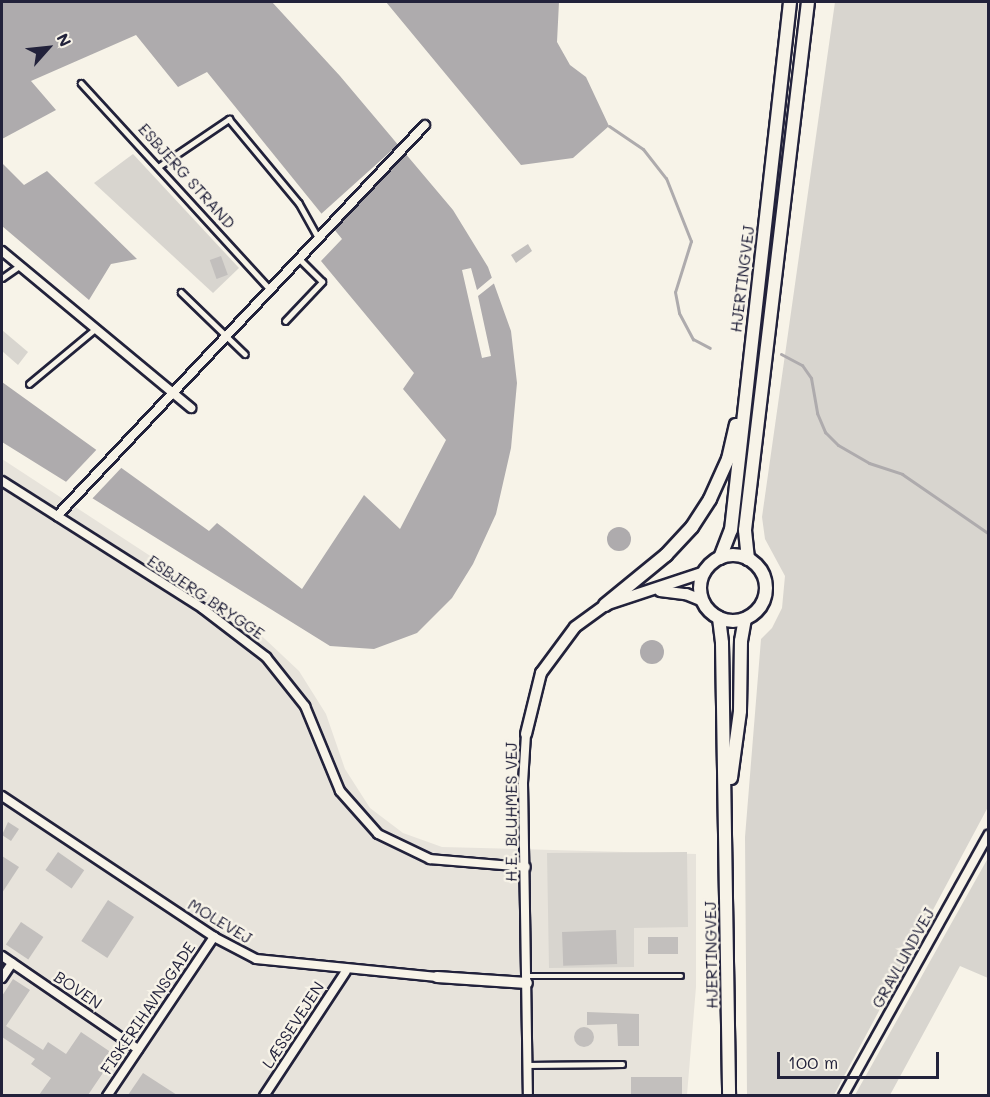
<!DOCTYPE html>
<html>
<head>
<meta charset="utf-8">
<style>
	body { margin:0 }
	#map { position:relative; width:990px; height:1097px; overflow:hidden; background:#f7f3e8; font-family:Mali,sans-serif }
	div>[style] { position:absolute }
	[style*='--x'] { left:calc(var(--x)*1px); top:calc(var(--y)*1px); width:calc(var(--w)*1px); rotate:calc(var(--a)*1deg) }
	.built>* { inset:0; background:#e7e3db }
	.green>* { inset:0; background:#d8d5cf }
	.water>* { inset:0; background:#aeabad }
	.round { border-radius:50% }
	.pier>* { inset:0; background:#f7f3e8; transform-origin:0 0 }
	.stream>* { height:3px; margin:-1.5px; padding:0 1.5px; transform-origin:1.5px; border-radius:1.5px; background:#aeabad }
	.building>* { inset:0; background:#c2bfbd; transform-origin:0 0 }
	.roads { filter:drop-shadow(2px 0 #22223b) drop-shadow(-2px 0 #22223b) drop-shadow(0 2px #22223b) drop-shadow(0 -2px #22223b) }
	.service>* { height:4.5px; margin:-2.25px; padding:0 2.25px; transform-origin:2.25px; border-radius:2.25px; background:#f7f3e8 }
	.minor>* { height:8px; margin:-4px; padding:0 4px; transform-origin:4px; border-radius:4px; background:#f7f3e8 }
	.tertiary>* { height:10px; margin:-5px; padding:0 5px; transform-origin:5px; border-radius:5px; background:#f7f3e8 }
	.secondary>* { height:12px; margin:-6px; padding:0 6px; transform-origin:6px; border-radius:6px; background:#f7f3e8 }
	.secondary>.ring { margin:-6px; padding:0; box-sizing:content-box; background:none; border:12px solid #f7f3e8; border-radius:50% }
	span { translate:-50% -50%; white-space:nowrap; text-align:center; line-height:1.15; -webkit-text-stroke:5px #f7f3e8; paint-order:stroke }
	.street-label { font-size:16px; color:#22223b }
	.frame { position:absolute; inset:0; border:3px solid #22223b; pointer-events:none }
	.north { position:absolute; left:18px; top:18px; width:60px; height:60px; -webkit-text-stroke:4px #f7f3e8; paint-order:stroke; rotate:63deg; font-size:16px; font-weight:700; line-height:24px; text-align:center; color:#22223b }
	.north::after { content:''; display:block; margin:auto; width:21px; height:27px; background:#22223b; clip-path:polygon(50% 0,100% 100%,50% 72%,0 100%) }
	.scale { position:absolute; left:777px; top:1052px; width:162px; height:27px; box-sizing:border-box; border:3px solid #22223b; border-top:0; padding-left:8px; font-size:18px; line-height:21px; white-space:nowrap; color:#22223b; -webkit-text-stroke:4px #f7f3e8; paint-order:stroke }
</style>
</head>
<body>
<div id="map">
	<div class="built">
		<i style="clip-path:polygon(2px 459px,236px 612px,299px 671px,326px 714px,345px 769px,370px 808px,403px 833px,442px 847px,696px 854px,696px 987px,687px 1095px,2px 1095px)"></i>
	</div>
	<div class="green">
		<i style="clip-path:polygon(835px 2px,988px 2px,988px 807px,834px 1095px,747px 1095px,745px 837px,761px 639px,772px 628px,782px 608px,785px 576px,765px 539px,762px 517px)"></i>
		<i style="clip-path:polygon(133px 154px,239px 268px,213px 293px,94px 183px)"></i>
		<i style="clip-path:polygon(2px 330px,28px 352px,18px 365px,2px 351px)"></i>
		<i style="clip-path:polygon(687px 852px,688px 927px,634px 928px,634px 967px,549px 968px,547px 853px)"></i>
		<i style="clip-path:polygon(988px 858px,988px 978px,960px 966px,890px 1095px,855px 1095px)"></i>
	</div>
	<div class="water">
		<i style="clip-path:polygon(2px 2px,272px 2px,340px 76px,453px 210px,488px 267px,511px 331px,517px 383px,511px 448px,496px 514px,473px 564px,452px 598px,417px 633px,374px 649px,330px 646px,2px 442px,2px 382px,209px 531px,217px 523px,302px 589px,364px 495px,400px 529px,446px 440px,403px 389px,414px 373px,321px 261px,342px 239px,207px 72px,178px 87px,136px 35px,31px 81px,56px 110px,2px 139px)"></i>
		<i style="clip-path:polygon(386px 2px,559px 2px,557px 42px,570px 65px,586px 77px,609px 126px,573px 158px,521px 165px)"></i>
		<i style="clip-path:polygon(2px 163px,24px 185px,47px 171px,137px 259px,111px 264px,89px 300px,2px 226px)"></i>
		<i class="round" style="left:607px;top:527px;width:24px;height:24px"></i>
		<i class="round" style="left:640px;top:640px;width:24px;height:24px"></i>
	</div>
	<div class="pier">
		<i style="left:400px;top:143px;width:12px;height:110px;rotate:48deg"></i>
		<i style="clip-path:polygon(471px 268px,477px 290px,495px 275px,497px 281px,478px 296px,491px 356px,482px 358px,462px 270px)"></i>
		<i style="clip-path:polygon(100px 446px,124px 465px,90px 501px,64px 484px)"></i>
	</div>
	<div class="stream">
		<i style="--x:609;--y:126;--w:41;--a:34.1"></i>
		<i style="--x:643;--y:149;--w:37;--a:52"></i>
		<i style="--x:666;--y:178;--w:68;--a:68.4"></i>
		<i style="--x:691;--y:241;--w:53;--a:107.4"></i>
		<i style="--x:675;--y:292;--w:21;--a:79"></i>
		<i style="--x:679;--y:313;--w:30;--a:62"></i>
		<i style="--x:693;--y:339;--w:19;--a:28"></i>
		<i style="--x:781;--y:354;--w:24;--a:28"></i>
		<i style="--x:802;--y:365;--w:16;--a:55"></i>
		<i style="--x:811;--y:378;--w:36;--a:80"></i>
		<i style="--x:817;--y:413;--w:21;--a:67"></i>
		<i style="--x:825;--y:432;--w:18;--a:45"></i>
		<i style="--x:838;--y:445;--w:36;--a:30"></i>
		<i style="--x:869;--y:463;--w:35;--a:18"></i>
		<i style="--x:902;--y:474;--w:104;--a:34.5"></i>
	</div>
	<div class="building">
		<i style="clip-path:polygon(528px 244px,532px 251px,516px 263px,511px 255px)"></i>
		<i style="left:221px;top:256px;width:20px;height:12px;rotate:70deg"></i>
		<i style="clip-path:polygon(8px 822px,19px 829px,11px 841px,2px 835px)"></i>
		<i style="left:58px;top:852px;width:32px;height:22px;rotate:35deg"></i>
		<i style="clip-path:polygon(2px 856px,19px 867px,2px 893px)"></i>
		<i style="left:108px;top:900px;width:31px;height:49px;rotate:33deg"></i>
		<i style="left:21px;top:922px;width:27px;height:27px;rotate:34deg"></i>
		<i style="left:616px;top:930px;width:34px;height:54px;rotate:88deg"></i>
		<i style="left:648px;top:937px;width:30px;height:17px"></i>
		<i style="clip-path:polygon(13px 979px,30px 990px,6px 1026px,43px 1050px,48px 1042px,66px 1054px,81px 1032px,115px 1055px,88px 1095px,39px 1095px,51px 1078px,31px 1064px,35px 1059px,2px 1037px,2px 996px)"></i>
		<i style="clip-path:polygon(587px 1012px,639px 1014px,639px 1046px,618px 1046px,617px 1024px,587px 1025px)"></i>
		<i class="round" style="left:574px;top:1027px;width:20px;height:20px"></i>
		<i style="clip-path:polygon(143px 1073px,177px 1095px,128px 1095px)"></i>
		<i style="left:682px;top:1077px;width:18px;height:51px;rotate:90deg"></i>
	</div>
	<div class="roads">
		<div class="service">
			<i style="--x:81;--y:83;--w:280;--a:47.5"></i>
			<i style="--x:158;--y:167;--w:86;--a:-34.1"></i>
			<i style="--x:229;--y:119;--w:109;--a:50.2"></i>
			<i style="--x:299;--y:203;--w:41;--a:60.9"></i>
			<i style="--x:2;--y:278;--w:21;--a:-35"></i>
			<i style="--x:181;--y:292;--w:89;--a:44.1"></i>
			<i style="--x:285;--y:321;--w:54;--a:-46.5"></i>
			<i style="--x:322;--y:282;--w:33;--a:-135"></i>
			<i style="--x:29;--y:384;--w:86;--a:-39.8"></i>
			<i style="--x:527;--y:976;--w:154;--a:0"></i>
			<i style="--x:528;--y:1065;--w:94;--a:-0.6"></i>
		</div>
		<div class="minor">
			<i style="--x:2;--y:251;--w:246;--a:39.7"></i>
			<i style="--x:2;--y:481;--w:237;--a:32.4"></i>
			<i style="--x:202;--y:608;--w:81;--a:37.4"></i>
			<i style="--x:266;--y:657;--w:63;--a:51.5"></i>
			<i style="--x:305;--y:706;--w:92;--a:67.6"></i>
			<i style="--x:340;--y:791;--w:57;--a:48.5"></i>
			<i style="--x:378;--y:834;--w:58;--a:25.7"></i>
			<i style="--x:430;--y:859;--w:96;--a:4.8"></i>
			<i style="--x:57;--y:516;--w:537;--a:-46.74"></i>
			<i style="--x:526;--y:734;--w:49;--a:93.5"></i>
			<i style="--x:523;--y:783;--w:313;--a:89.1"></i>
			<i style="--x:2;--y:796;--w:255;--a:33.6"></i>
			<i style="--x:214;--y:937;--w:47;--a:27.6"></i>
			<i style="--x:256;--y:959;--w:182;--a:5.7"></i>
			<i style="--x:2;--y:956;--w:165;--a:34.4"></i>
			<i style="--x:2;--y:978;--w:18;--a:-56"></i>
			<i style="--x:107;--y:1096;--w:192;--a:-56.1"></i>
			<i style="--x:264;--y:1096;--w:149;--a:-56.7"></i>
			<i style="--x:843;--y:1096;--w:299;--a:-60.9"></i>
		</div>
		<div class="tertiary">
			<i style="--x:660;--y:591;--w:26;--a:7"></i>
			<i style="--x:686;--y:594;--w:18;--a:22"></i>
			<i style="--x:526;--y:734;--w:63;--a:-76.2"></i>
			<i style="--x:541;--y:673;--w:57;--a:-53.5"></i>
			<i style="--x:575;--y:627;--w:37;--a:-36"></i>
			<i style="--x:605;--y:605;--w:105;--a:-18.3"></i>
			<i style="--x:437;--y:977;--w:90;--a:3.8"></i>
		</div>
		<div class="secondary">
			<i class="ring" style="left:700px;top:555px;width:54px;height:54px"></i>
			<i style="--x:720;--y:558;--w:30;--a:-69"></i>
			<i style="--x:731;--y:530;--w:531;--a:-83.62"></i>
			<i style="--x:748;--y:559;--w:29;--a:-96"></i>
			<i style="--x:745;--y:530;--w:532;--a:-83.2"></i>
			<i style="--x:605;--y:605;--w:79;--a:-39.3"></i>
			<i style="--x:666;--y:555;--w:38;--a:-47"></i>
			<i style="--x:692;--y:527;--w:33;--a:-57"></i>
			<i style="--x:710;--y:499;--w:44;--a:-65.8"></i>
			<i style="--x:728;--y:459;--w:35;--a:-77"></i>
			<i style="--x:719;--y:618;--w:25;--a:83"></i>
			<i style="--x:722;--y:643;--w:453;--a:89.1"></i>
			<i style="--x:731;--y:778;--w:68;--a:-82.3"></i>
			<i style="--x:740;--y:711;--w:70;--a:-89.2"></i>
			<i style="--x:741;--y:641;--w:22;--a:-80"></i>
		</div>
	</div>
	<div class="street-label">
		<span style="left:187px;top:176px;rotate:48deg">ESBJERG STRAND</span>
		<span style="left:742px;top:279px;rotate:-83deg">HJERTINGVEJ</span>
		<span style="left:206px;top:597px;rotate:34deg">ESBJERG BRYGGE</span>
		<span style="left:511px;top:812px;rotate:-90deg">H.E. BLUHMES VEJ</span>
		<span style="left:220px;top:921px;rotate:31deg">MOLEVEJ</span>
		<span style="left:711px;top:955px;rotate:-91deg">HJERTINGVEJ</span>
		<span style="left:903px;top:958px;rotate:-61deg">GRAVLUNDVEJ</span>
		<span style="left:78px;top:990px;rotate:34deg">BOVEN</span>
		<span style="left:148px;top:1008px;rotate:-56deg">FISKERIHAVNSGADE</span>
		<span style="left:293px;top:1025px;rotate:-57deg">LÆSSEVEJEN</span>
	</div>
	<div class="frame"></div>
	<div class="north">N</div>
	<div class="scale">100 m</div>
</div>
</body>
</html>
